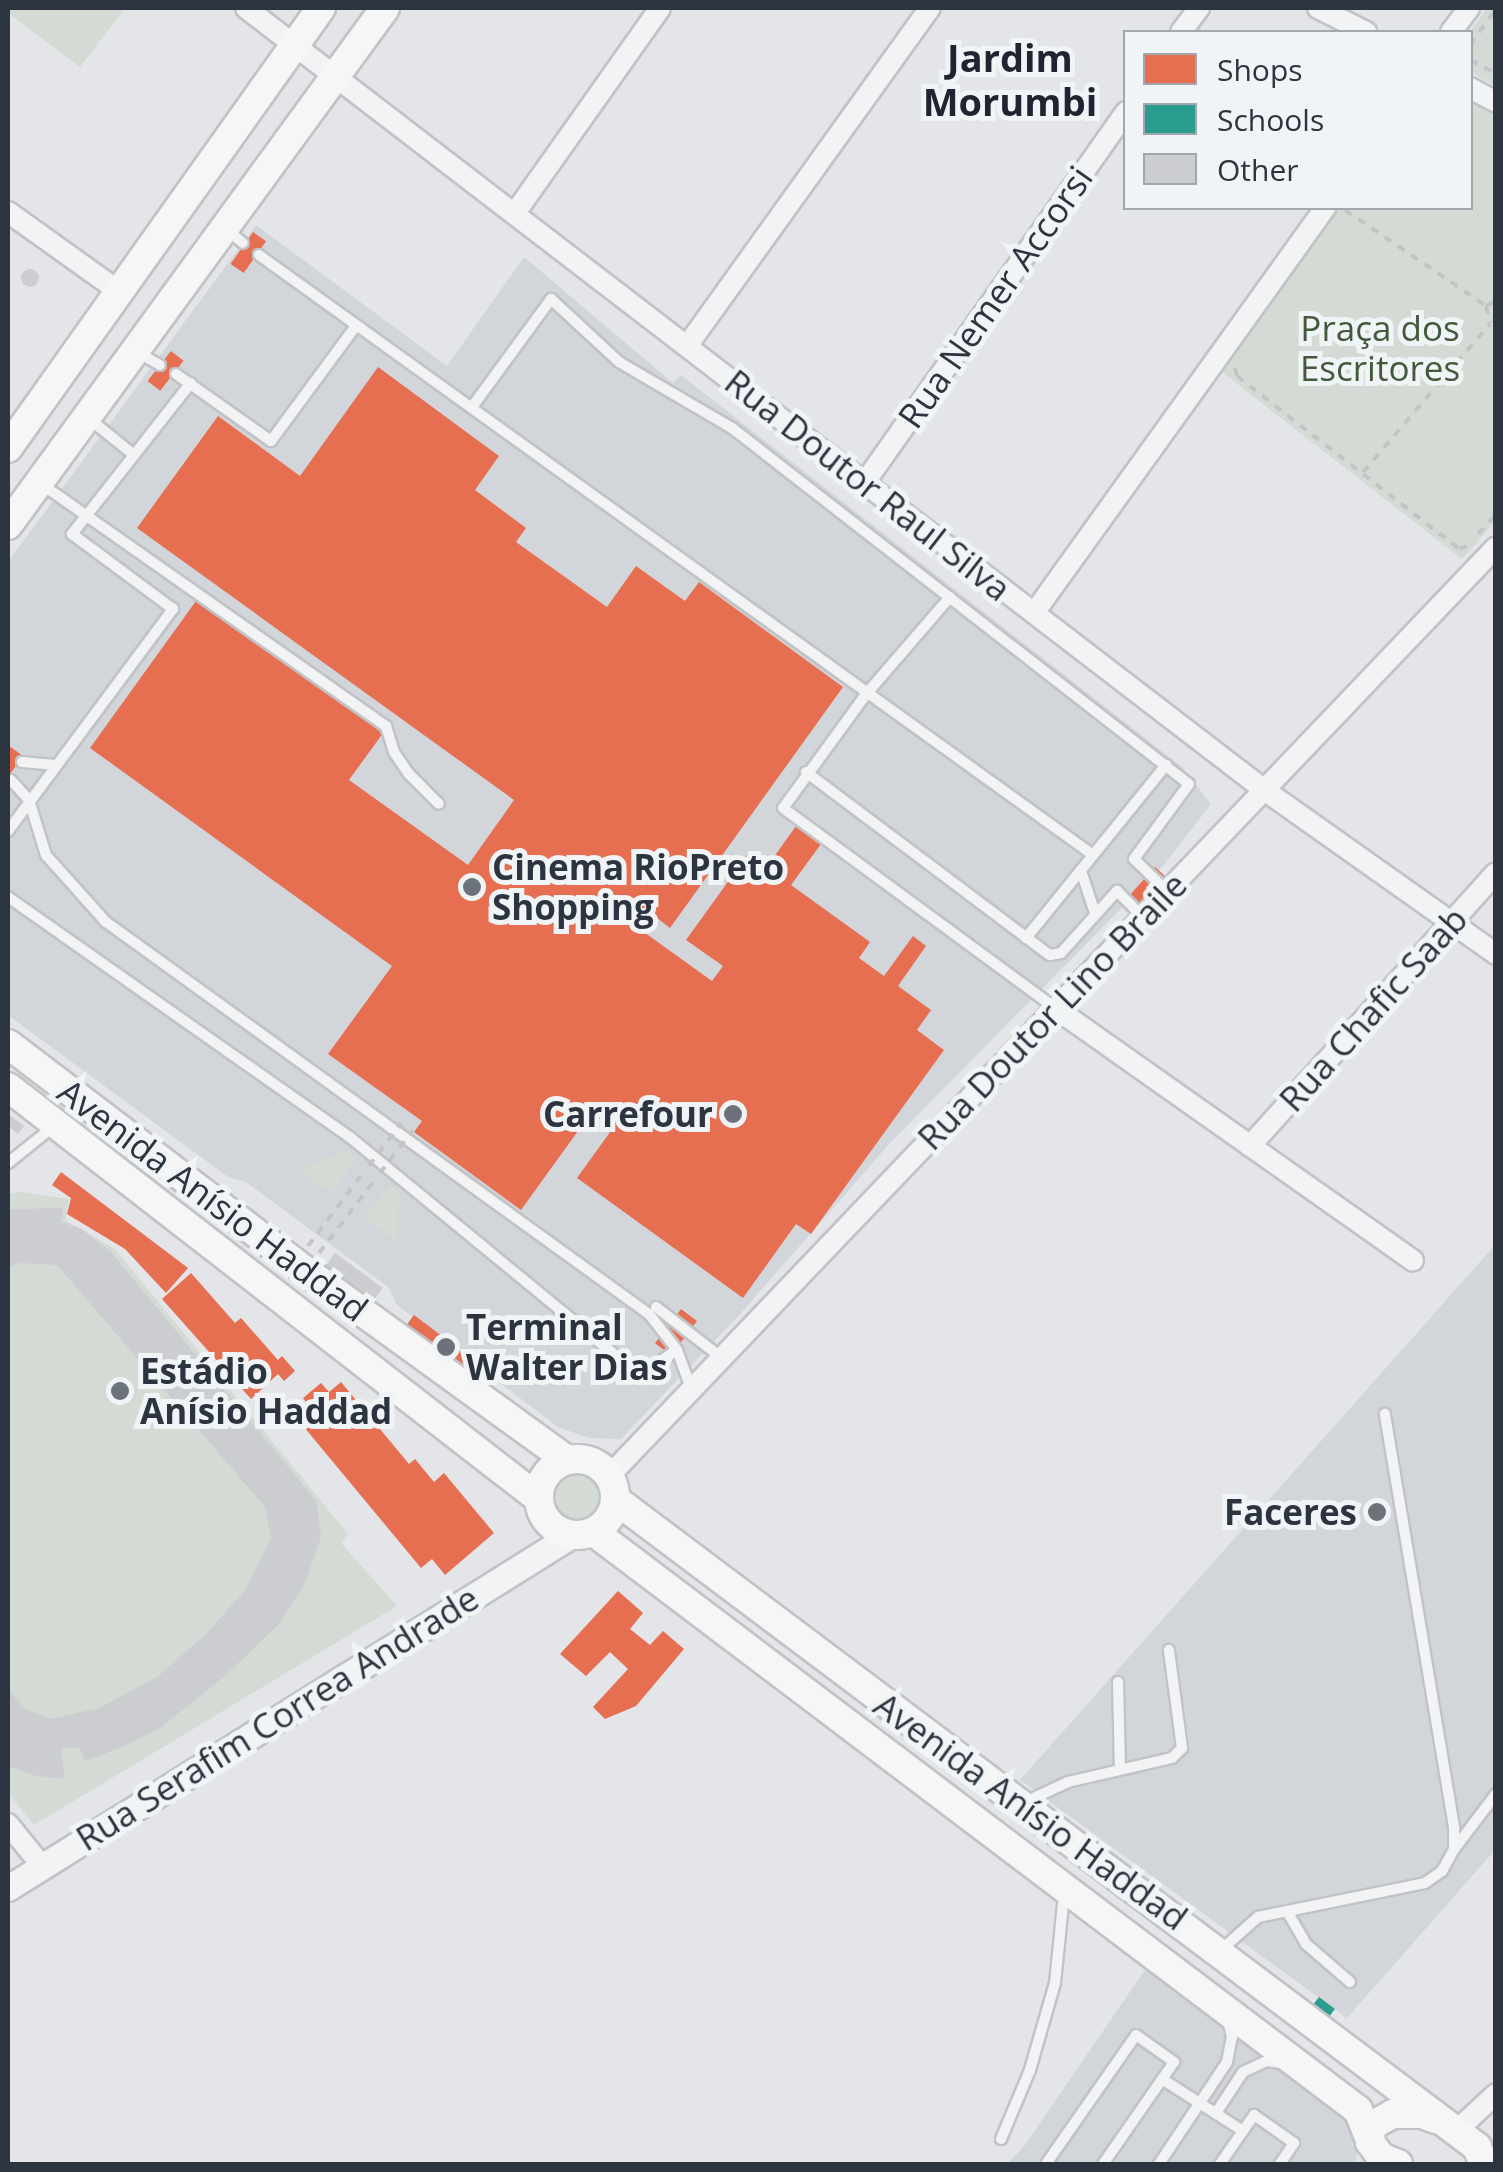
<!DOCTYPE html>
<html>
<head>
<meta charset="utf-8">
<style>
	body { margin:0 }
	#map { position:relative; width:1503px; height:2172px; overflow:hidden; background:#e3e5e8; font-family:"Open Sans",sans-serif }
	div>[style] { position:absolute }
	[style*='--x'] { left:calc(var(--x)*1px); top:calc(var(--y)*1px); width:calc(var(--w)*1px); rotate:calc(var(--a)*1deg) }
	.built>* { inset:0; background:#d2d5da }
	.green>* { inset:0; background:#d4dbd4 }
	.round { border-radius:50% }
	.shops>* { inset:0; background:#e76f51; transform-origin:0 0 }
	.schools>* { inset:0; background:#2a9d8f; transform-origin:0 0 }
	.building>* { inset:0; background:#cccdd0; transform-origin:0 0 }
	.path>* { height:4px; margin-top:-2px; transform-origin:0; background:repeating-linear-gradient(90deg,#c4c4c7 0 8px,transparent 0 16px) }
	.roads { filter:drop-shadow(2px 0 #c2c3c6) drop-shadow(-2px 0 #c2c3c6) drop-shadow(0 2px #c2c3c6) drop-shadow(0 -2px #c2c3c6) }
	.service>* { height:10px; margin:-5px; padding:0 5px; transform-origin:5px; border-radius:5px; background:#f2f3f4 }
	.minor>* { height:20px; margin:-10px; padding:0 10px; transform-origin:10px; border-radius:10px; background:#f2f3f4 }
	.tertiary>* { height:25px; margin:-12.5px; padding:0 12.5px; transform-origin:12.5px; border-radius:12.5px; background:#f2f3f4 }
	.secondary>* { height:28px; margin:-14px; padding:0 14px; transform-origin:14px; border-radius:14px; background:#f6f6f6 }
	.secondary>.ring { margin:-14px; padding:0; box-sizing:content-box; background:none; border:28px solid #f6f6f6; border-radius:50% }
	.path-bridge>* { height:4px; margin-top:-2px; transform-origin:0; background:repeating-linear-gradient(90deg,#c4c4c7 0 8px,transparent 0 16px) }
	.dots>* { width:28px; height:28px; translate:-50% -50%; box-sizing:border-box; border:5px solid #f1f4f6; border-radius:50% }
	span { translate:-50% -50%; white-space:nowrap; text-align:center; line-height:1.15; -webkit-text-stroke:10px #f1f4f6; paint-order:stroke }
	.street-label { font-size:35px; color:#2c343f }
	.park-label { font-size:35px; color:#42593b }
	.poi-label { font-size:35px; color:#2c343f; font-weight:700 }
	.left { translate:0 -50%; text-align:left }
	.right { translate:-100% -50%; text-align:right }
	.neighbourhood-label { font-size:38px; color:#1e2530; font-weight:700 }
	.frame { position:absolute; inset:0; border:10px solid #2c343f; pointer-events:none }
	.legend { position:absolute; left:1123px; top:30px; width:350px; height:180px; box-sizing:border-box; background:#f1f4f6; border:2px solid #a2a7ad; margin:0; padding:12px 18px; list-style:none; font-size:30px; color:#2c343f }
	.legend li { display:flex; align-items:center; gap:20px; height:50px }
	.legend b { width:50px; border:2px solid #a2a7ad }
</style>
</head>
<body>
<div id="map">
	<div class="built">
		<i style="clip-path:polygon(256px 225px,447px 366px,524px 257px,673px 383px,681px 375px,1182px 767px,1211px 804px,1163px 866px,890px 1143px,740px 1314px,621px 1439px,589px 1438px,558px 1427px,397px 1305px,388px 1287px,246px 1182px,228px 1177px,8px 1015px,8px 562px)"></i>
		<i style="clip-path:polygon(1495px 1245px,1495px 1850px,1347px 2018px,1020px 1780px)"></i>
		<i style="clip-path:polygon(1149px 1964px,1350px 2118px,1358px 2148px,1355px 2164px,1007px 2164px,1025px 2145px)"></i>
	</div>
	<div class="green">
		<i style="clip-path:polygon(8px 8px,125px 8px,80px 67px,8px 13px)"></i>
		<i style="clip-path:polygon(1487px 8px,1495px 8px,1495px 86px,1471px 72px,1469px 32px)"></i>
		<i style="clip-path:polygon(1471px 99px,1495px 112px,1495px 522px,1462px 559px,1222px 372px,1335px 208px,1470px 208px)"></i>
		<i style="clip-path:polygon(344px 1151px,357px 1160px,331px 1193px,299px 1170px)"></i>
		<i style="clip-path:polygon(390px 1185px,400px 1193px,396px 1241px,365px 1218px)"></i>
		<i style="clip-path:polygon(22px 1192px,69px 1199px,65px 1220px,115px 1249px,348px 1534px,341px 1543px,397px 1606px,34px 1825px,8px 1793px,8px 1194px)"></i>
		<i class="round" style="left:546px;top:1466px;width:62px;height:62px"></i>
	</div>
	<div class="shops">
		<i style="left:253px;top:232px;width:16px;height:39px;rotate:35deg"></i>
		<i style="left:171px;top:351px;width:16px;height:38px;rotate:38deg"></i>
		<i style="clip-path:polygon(378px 367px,499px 456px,475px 490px,526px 528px,516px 542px,607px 607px,636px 566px,685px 601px,699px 582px,843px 687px,670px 928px,652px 914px,641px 930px,712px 981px,723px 966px,686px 940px,748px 854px,766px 868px,796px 826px,821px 844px,791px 885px,870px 942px,859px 958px,884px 976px,913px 936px,926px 946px,898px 986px,931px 1010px,917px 1030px,944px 1050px,811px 1234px,796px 1224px,743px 1298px,577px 1178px,613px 1128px,591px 1113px,521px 1210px,414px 1132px,422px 1121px,328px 1054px,392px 966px,90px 748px,201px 594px,386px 729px,349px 780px,468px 865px,514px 800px,137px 528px,218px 416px,300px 476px)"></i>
		<i style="clip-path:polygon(8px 745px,23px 756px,8px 777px)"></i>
		<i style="left:1155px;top:867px;width:13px;height:50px;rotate:42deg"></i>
		<i style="clip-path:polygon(61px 1172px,188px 1268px,166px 1293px,125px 1249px,67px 1214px,71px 1198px,52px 1185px)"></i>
		<i style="clip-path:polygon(191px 1273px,235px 1323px,241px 1318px,278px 1360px,282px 1356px,295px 1371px,284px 1381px,278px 1374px,251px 1399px,162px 1299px)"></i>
		<i style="left:681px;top:1309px;width:20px;height:43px;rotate:37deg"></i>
		<i style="left:414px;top:1315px;width:90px;height:13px;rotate:37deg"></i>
		<i style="clip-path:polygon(341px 1382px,409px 1464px,415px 1459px,434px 1482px,444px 1473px,494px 1533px,445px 1575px,432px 1559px,421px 1568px,299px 1421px,312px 1410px,303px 1398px,321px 1383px,329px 1392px)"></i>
		<i style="clip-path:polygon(618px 1591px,643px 1613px,630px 1629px,650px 1645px,663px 1631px,684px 1649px,636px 1706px,605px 1719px,593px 1707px,628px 1669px,610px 1652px,586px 1676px,560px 1654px)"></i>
	</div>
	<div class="schools">
		<i style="left:1319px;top:1997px;width:20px;height:11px;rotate:37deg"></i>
	</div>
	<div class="building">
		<i class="round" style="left:21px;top:269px;width:18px;height:18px"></i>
		<i style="clip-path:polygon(8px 1114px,24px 1126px,18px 1134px,8px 1126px)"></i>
		<i style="clip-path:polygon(63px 1208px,61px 1222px,82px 1229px,112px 1253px,317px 1502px,321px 1537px,305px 1584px,278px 1625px,226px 1675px,159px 1729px,122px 1747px,85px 1761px,79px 1747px,61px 1749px,65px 1779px,36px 1776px,8px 1766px,8px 1690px,26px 1709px,50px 1719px,99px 1708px,157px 1677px,207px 1633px,246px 1589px,271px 1538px,265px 1507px,57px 1265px,20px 1263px,8px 1268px,8px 1209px)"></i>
		<i style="left:335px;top:1253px;width:59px;height:16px;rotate:36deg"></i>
	</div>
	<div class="path">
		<i style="--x:1470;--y:45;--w:44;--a:-54.2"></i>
		<i style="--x:1470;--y:60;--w:29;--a:27"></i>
		<i style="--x:1345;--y:210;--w:171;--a:34.2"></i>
		<i style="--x:1486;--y:306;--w:18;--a:77"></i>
		<i style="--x:1486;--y:306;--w:11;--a:-27"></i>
		<i style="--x:1235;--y:368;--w:8;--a:76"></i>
		<i style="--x:1237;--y:376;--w:281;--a:37.9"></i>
		<i style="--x:1459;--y:549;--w:11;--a:-22"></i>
		<i style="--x:1363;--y:472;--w:195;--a:-49.4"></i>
		<i style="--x:1478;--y:534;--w:26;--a:-47"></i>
		<i style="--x:308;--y:1246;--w:96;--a:-53"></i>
		<i style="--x:319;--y:1253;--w:96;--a:-52.7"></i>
	</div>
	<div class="roads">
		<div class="service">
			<i style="--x:225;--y:228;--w:23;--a:40"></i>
			<i style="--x:259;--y:255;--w:1027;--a:35.73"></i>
			<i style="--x:139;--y:353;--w:24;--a:30"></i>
			<i style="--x:176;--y:374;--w:116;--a:35.2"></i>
			<i style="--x:271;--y:441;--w:142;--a:-53.6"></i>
			<i style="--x:472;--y:407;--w:134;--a:-53.8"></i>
			<i style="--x:551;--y:299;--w:93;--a:42.8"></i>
			<i style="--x:619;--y:362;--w:131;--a:30.3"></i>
			<i style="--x:732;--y:428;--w:579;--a:37.92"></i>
			<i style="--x:1189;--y:784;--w:93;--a:126.3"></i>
			<i style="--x:1134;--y:859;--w:46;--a:44.1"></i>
			<i style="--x:88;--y:418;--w:59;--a:38.8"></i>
			<i style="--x:40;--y:483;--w:423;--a:35.1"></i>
			<i style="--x:386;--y:726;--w:27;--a:73"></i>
			<i style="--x:394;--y:752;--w:27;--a:56"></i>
			<i style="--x:409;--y:774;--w:42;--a:45"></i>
			<i style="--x:950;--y:597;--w:127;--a:130.8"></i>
			<i style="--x:867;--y:693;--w:142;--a:126.1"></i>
			<i style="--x:783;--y:808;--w:338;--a:36.3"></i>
			<i style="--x:22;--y:762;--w:33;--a:5"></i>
			<i style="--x:806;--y:772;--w:305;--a:36.9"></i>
			<i style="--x:1050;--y:955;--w:11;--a:-10"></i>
			<i style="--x:1061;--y:953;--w:84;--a:-47.9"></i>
			<i style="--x:1117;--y:891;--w:35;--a:45"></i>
			<i style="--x:11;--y:780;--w:27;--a:48"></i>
			<i style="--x:29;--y:800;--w:58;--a:72.8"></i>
			<i style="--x:46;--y:855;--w:90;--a:48.2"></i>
			<i style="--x:106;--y:922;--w:670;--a:35.83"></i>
			<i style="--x:649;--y:1314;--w:46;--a:52.1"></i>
			<i style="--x:677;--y:1350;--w:40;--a:69.8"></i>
			<i style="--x:8;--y:831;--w:277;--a:-53.4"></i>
			<i style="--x:173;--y:609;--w:126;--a:-143.4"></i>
			<i style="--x:72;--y:534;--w:192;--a:-51.8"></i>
			<i style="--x:1081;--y:871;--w:44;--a:71.6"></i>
			<i style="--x:8;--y:897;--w:419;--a:35.1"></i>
			<i style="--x:351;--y:1138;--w:364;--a:39.4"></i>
			<i style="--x:632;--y:1369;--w:16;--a:4"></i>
			<i style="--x:648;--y:1370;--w:35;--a:-35"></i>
			<i style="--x:1026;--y:938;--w:223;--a:-51"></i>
			<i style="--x:8;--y:1163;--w:59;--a:-38.8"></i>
			<i style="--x:656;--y:1307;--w:83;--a:37.7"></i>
			<i style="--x:1118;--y:1682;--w:86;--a:88.7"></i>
			<i style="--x:1023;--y:1803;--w:50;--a:-25"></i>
			<i style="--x:1068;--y:1782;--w:107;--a:-13"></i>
			<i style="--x:1172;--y:1758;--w:14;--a:-45"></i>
			<i style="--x:1182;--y:1748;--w:99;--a:-97.6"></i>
			<i style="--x:1455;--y:1848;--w:68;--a:-52.8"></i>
			<i style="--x:1287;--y:1911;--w:38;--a:60"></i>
			<i style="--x:1306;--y:1944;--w:58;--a:40.8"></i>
			<i style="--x:1221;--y:1950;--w:50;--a:-41.7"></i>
			<i style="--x:1258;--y:1917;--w:170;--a:-11.5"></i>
			<i style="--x:1425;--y:1883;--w:21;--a:-35"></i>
			<i style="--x:1442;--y:1871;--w:25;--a:-61"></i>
			<i style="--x:1454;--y:1849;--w:22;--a:-90"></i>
			<i style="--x:1454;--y:1827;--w:419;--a:-99.5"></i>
			<i style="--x:1162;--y:2079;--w:96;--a:32.7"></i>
			<i style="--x:1216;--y:2113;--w:49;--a:-56.6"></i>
			<i style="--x:1243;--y:2072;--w:26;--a:-25"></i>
			<i style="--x:1267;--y:2061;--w:13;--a:9"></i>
			<i style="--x:1001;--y:2139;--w:75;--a:-67.2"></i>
			<i style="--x:1030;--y:2070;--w:91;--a:-74"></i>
			<i style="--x:1055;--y:1983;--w:88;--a:-84.2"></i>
			<i style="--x:1046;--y:2164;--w:157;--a:-55.1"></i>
			<i style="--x:1136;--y:2035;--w:47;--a:35.4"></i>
			<i style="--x:1174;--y:2062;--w:124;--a:124.8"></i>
			<i style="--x:1159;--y:2164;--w:123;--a:-56.3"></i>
			<i style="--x:1227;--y:2062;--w:25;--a:-79"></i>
			<i style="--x:1232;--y:2037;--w:21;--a:-104"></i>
			<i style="--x:1220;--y:2164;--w:60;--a:-55.2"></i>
			<i style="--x:1254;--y:2115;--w:49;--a:35"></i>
			<i style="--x:1294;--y:2143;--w:25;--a:124"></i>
		</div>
		<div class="minor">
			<i style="--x:246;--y:8;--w:1282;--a:37.52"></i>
			<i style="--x:1263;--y:789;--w:286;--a:35.3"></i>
			<i style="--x:1318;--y:8;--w:54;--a:26.6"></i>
			<i style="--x:1181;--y:32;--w:30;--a:-53"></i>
			<i style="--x:1451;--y:32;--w:30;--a:-53"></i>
			<i style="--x:1470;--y:88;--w:30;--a:28"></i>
			<i style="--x:8;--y:212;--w:139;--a:35.6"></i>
			<i style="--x:515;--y:213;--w:251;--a:-54.7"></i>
			<i style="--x:687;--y:346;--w:416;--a:-54.3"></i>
			<i style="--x:865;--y:482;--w:453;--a:-54.8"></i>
			<i style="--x:1034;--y:613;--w:499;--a:-54.3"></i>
			<i style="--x:1055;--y:1008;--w:438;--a:35.2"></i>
			<i style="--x:1250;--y:1146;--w:367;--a:-48"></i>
			<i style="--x:609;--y:1476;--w:1284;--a:-46.32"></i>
			<i style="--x:8;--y:1824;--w:54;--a:51"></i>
			<i style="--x:1456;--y:2131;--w:54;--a:-42.8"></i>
		</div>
		<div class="tertiary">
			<i style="--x:8;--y:1888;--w:663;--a:-32.06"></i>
		</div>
		<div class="secondary">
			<i style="--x:8;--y:448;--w:540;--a:-54.57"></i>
			<i style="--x:8;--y:525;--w:640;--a:-53.9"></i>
			<i style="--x:8;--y:1044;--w:361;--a:37.3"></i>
			<i style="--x:295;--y:1263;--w:336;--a:35.9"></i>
			<i style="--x:8;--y:1087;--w:671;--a:37.79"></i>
			<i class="ring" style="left:539px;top:1459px;width:48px;height:48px"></i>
			<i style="--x:616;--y:1500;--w:1077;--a:36.92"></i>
			<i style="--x:1477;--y:2147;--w:18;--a:68"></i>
			<i style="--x:594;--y:1532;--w:958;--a:37.11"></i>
			<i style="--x:1358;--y:2110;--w:27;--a:68"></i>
			<i style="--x:1398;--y:2164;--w:18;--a:-158"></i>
			<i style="--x:1381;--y:2157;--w:19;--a:-126"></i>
			<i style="--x:1370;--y:2142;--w:16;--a:-86"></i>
			<i style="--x:1371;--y:2126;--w:25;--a:-29"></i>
			<i style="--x:1393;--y:2114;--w:29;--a:0"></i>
			<i style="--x:1422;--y:2114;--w:14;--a:21"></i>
		</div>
	</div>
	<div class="path-bridge">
		<i style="--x:369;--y:1166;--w:54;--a:-53.3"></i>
		<i style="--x:380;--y:1173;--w:54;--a:-52.5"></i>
	</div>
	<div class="dots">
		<i style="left:472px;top:887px;background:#6c727a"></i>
		<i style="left:733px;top:1114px;background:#6c727a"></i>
		<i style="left:446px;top:1347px;background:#6c727a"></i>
		<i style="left:120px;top:1391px;background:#6c727a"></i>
		<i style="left:1377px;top:1512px;background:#6c727a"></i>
	</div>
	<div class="street-label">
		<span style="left:995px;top:297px;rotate:-55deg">Rua Nemer Accorsi</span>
		<span style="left:868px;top:485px;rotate:38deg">Rua Doutor Raul Silva</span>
		<span style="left:1373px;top:1009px;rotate:-48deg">Rua Chafic Saab</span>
		<span style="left:1052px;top:1011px;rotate:-46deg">Rua Doutor Lino Braile</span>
		<span style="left:213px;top:1200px;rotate:37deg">Avenida Anísio Haddad</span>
		<span style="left:277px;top:1718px;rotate:-32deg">Rua Serafim Correa Andrade</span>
		<span style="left:1031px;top:1811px;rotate:36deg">Avenida Anísio Haddad</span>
	</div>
	<div class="park-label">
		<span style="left:1380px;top:348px">Praça dos<br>Escritores</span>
	</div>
	<div class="poi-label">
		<span class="left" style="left:492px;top:887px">Cinema RioPreto<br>Shopping</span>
		<span class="right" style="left:713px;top:1114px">Carrefour</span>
		<span class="left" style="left:466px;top:1347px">Terminal<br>Walter Dias</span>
		<span class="left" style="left:140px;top:1391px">Estádio<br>Anísio Haddad</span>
		<span class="right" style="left:1357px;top:1512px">Faceres</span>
	</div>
	<div class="neighbourhood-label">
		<span style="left:1010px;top:80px">Jardim<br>Morumbi</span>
	</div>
	<div class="frame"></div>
	<ul class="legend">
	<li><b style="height:28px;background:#e76f51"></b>Shops</li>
	<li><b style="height:28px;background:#2a9d8f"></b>Schools</li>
	<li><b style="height:28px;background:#cccdd0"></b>Other</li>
	</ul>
</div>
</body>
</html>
